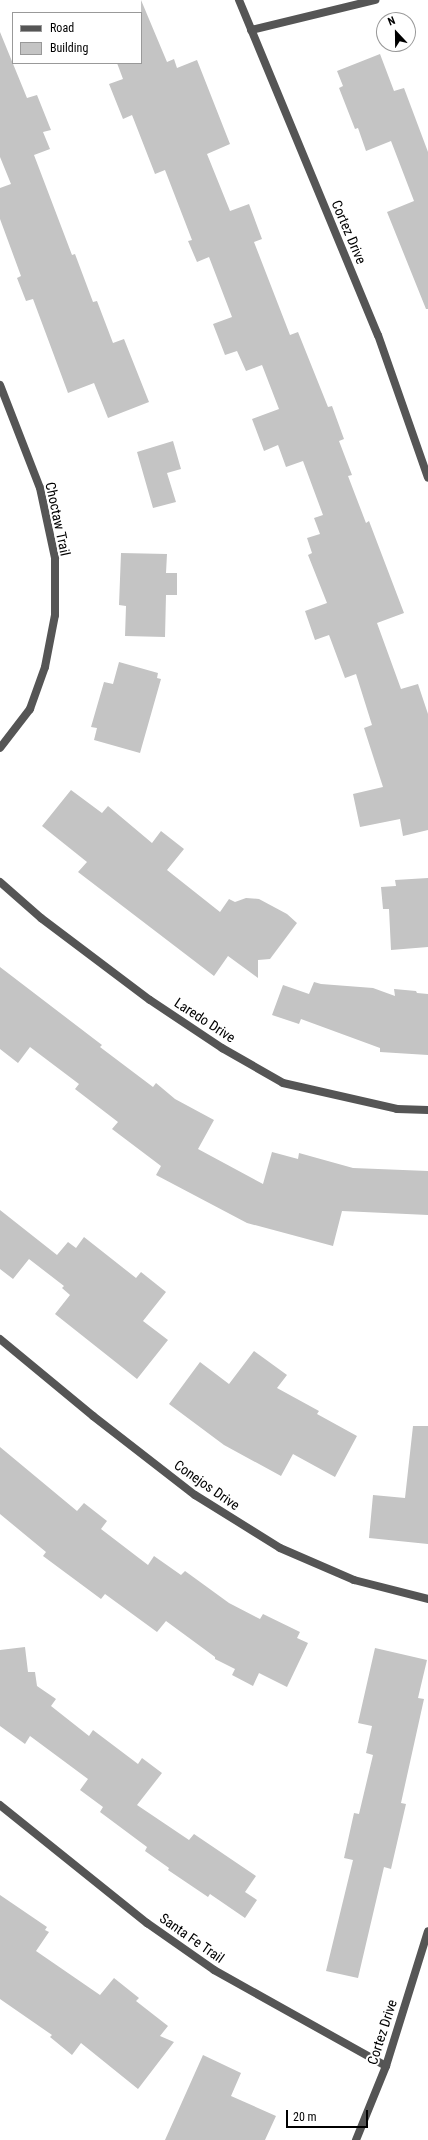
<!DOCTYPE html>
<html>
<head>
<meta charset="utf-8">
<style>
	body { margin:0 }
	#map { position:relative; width:428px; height:2140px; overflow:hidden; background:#fff; font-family:"Roboto Condensed",sans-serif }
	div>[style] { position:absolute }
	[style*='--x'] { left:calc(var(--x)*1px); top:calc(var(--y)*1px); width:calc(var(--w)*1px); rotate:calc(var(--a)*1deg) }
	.building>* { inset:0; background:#c4c4c4 }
	.street>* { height:8px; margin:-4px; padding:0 4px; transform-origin:4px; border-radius:4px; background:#555 }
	span { translate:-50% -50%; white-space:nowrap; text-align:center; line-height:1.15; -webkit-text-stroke:4px #fff; paint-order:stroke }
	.street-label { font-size:14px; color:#000 }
	.legend { position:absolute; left:12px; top:12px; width:130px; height:52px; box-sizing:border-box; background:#fff; border:1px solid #999; margin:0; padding:5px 7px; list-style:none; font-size:12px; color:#000 }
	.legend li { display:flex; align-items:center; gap:8px; height:20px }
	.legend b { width:20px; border:1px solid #999 }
	.north { position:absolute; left:376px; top:12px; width:40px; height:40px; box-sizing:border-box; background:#fff; border:1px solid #999; border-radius:50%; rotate:338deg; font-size:11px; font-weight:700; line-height:16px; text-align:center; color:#000 }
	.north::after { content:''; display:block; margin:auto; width:14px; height:18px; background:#000; clip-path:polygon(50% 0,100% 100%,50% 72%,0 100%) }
	.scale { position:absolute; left:286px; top:2110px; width:82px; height:18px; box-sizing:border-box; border:2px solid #000; border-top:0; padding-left:5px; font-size:12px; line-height:14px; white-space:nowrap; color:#000; -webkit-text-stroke:3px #fff; paint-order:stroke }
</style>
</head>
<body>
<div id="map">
	<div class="building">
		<i style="clip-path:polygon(141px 0,167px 62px,174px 59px,177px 68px,197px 60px,230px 144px,207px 154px,230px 211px,249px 204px,262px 239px,254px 242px,290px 335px,298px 332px,328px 407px,332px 406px,344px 439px,339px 441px,352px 475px,348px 476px,366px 523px,369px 521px,404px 613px,377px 623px,401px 689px,418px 684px,428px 714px,428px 830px,403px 836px,400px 819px,360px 827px,353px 794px,383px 787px,364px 728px,372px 725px,356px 674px,345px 678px,329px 635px,315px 640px,305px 611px,327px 603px,308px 555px,312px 553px,307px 538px,320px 534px,314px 518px,323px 515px,303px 461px,286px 467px,278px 445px,264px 451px,252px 419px,279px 409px,262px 365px,246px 371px,237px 351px,225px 355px,213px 324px,232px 317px,209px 257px,197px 262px,188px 241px,192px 240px,165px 170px,155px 174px,132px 115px,123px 119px,109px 84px,123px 79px,117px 63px,141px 63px)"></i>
		<i style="clip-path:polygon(0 32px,27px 98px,37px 95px,51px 130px,43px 132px,50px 149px,34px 155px,72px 255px,75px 254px,93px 302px,97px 301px,113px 343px,124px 339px,149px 402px,108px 418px,94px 383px,68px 393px,33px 299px,26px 301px,17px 278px,21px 276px,0 219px,0 188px,11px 184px,0 157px)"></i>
		<i style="clip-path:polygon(380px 54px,394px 91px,404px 88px,428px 152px,428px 309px,426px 309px,387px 212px,414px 201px,391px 141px,366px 151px,358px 128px,355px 129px,339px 88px,343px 86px,337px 71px)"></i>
		<i style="clip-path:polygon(173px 441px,181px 469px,167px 473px,176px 502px,153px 508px,137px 452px)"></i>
		<i style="clip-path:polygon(121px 553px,167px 554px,166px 573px,177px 573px,177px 595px,166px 595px,165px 637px,125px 636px,126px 606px,119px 605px)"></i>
		<i style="clip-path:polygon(119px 662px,158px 673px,157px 678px,161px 679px,140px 753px,94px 740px,97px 728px,91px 727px,104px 682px,113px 684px)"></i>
		<i style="clip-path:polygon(71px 790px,102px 813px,108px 806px,152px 843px,161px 831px,184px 849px,167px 870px,220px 912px,229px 899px,235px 902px,246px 898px,259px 899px,287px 914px,297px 923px,270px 959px,258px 960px,258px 978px,228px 956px,214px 976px,78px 872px,87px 862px,42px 826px)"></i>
		<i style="clip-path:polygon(428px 878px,428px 947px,391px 950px,389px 909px,383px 909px,381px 887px,396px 886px,395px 880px)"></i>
		<i style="clip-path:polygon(0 967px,102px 1045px,100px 1047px,153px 1087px,156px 1083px,175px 1099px,214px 1120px,198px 1149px,263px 1184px,272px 1152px,298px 1159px,299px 1153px,353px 1168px,428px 1171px,428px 1215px,342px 1211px,333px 1246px,247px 1223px,156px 1175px,161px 1166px,112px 1129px,118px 1122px,75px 1089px,79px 1084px,30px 1047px,18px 1063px,0 1049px)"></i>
		<i style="clip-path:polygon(314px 982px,321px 984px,373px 988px,395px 996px,394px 989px,416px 991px,417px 993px,428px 994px,428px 1055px,380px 1052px,380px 1048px,301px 1019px,299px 1024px,272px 1015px,283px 985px,309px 994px)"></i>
		<i style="clip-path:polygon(0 1210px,57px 1255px,68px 1242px,76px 1248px,84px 1237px,136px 1278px,141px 1272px,166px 1292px,143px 1321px,168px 1340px,137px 1379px,55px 1314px,70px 1295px,62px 1288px,64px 1286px,29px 1259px,13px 1279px,0 1269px)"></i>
		<i style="clip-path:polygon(254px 1351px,287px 1375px,277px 1388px,319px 1411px,317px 1414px,357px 1436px,335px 1477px,293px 1454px,281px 1476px,224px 1445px,169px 1404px,200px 1362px,229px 1384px)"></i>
		<i style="clip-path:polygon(413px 1426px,428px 1426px,428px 1544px,369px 1538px,373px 1495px,405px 1498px)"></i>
		<i style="clip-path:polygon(0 1447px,77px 1511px,84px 1503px,107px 1521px,101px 1529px,148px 1565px,154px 1556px,181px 1575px,185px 1571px,229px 1603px,260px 1619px,263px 1614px,300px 1632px,297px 1638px,308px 1643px,287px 1687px,259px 1673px,253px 1686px,232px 1675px,235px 1669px,215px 1659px,215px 1657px,166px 1621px,157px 1632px,105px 1594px,101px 1599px,43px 1556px,46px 1552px,0 1514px)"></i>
		<i style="clip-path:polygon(25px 1647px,28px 1672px,35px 1672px,37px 1686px,56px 1699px,51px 1706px,89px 1736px,93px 1730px,138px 1764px,142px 1758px,162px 1773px,137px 1805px,189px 1840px,194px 1834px,256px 1876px,245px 1892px,257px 1900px,245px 1918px,210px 1894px,208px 1897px,168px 1870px,169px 1868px,145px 1851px,147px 1847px,100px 1812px,103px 1807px,80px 1790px,88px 1779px,30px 1736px,25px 1744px,0 1726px,0 1650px)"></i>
		<i style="clip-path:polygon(375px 1648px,427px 1660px,418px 1698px,424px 1699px,401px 1803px,406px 1804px,391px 1869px,384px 1867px,358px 1978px,326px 1971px,353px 1860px,344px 1858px,354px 1813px,359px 1814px,373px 1755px,366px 1753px,372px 1726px,358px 1723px)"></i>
		<i style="clip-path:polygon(0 1895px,47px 1927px,45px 1930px,49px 1932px,36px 1951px,100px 1995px,114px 1978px,139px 1998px,136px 2001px,168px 2026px,160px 2036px,174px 2042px,138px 2089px,81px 2043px,72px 2055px,50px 2037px,52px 2035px,0 1999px)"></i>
		<i style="clip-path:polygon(203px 2055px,241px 2073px,231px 2096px,276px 2116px,265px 2140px,165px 2140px)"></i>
	</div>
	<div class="street">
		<i style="--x:239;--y:0;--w:363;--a:67.5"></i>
		<i style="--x:378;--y:335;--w:151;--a:70.7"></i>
		<i style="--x:251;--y:30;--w:128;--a:-13.6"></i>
		<i style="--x:0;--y:385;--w:110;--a:68.8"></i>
		<i style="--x:40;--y:488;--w:72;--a:77.9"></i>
		<i style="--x:55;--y:558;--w:57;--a:90"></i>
		<i style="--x:55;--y:615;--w:53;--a:100.9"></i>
		<i style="--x:45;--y:667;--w:45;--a:109.7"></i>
		<i style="--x:30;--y:709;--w:49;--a:127.6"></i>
		<i style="--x:0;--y:882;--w:55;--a:41.3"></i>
		<i style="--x:41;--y:918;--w:136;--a:37"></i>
		<i style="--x:150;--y:1000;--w:87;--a:33.7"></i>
		<i style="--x:222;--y:1048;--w:70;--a:29.8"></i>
		<i style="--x:283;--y:1083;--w:117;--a:12.8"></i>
		<i style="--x:397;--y:1109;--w:31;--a:2"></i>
		<i style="--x:0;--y:1339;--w:121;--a:39.6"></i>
		<i style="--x:93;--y:1416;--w:129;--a:37.8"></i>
		<i style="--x:195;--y:1495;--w:100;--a:31.9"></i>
		<i style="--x:280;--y:1548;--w:81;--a:23.4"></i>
		<i style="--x:354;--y:1580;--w:76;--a:14.4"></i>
		<i style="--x:0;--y:1805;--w:189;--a:38.8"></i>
		<i style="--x:147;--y:1923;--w:82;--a:35"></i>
		<i style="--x:214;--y:1970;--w:197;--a:29.2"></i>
		<i style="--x:356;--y:2140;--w:80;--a:-67.9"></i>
		<i style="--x:386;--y:2066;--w:141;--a:-72.7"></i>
	</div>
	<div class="street-label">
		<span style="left:349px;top:232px;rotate:67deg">Cortez Drive</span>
		<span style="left:58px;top:519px;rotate:78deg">Choctaw Trail</span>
		<span style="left:205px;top:1020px;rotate:33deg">Laredo Drive</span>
		<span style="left:207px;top:1485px;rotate:35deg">Conejos Drive</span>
		<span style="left:192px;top:1938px;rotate:35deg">Santa Fe Trail</span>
		<span style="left:382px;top:2032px;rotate:-72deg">Cortez Drive</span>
	</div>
	<ul class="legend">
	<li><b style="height:5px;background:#555"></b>Road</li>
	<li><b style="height:11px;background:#c4c4c4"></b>Building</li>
	</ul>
	<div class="north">N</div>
	<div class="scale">20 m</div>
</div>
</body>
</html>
